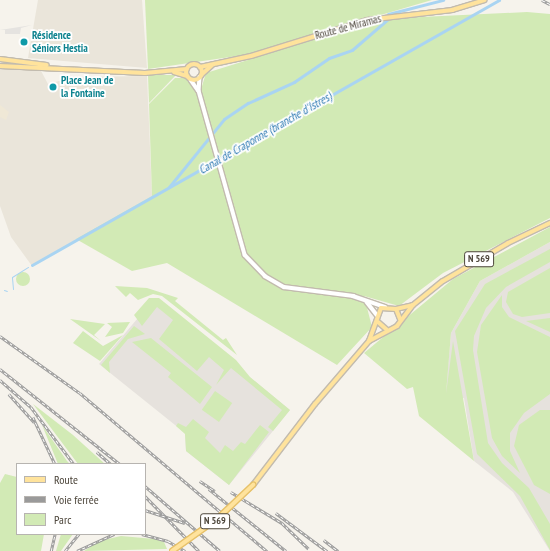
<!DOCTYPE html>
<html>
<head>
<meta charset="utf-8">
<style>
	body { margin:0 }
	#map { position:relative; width:550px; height:551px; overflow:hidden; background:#f6f3ec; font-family:"PT Sans Narrow",sans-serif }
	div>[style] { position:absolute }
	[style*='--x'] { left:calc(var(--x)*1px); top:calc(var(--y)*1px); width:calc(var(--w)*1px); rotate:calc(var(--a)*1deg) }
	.residential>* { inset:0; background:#eae5da }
	.industrial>* { inset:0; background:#e6e2dd }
	.education>* { inset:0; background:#efe8d6 }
	.green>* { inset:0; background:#d2eab5; transform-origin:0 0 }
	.round { border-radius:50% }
	.parking>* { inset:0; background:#e5e3e0 }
	.stream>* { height:1px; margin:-0.5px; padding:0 0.5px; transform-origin:0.5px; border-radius:0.5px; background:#a9d4f2 }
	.canal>* { height:3px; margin:-1.5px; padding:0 1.5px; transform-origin:1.5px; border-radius:1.5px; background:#a9d4f2 }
	.roads { filter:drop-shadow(1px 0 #c2bbae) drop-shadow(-1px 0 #c2bbae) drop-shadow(0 1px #c2bbae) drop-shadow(0 -1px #c2bbae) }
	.minor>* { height:3.5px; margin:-1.75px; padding:0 1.75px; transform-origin:1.75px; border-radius:1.75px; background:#fff }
	.major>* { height:4px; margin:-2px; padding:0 2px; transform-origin:2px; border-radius:2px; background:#ffe39c }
	.major>.ring { margin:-2px; padding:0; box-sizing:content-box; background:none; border:4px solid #ffe39c; border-radius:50% }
	.rail>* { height:2.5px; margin-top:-1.25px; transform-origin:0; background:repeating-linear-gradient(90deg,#fff 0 3px,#9a9a9a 0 6px); box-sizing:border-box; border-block:1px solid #9a9a9a }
	.bridges { filter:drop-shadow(1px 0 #e6c16a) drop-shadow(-1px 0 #e6c16a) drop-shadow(0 1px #e6c16a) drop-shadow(0 -1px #e6c16a) }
	.major-bridge>* { height:4px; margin:-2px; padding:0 2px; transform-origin:2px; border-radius:2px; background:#ffe39c }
	.dots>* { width:11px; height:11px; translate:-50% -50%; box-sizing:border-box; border:2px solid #fff; border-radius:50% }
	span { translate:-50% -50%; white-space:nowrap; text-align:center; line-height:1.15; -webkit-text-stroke:3.5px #fff; paint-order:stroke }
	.shield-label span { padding:1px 3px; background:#fff; border:1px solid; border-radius:3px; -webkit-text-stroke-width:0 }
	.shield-label { font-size:10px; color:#4b4439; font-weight:700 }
	.street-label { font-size:11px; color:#4b4439 }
	.culture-label { font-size:11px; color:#0d838f; font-weight:700 }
	.left { translate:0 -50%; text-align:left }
	.water-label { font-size:12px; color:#2e7ab2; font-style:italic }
	.legend { position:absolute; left:16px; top:463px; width:130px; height:72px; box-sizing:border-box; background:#fff; border:1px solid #b7b4b0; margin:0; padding:5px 7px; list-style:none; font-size:12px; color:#4b4439 }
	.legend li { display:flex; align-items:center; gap:8px; height:20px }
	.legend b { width:20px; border:1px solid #b7b4b0 }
</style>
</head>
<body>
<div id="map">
	<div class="residential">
		<i style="clip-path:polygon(38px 0,142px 0,147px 68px,28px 58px)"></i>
		<i style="clip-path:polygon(0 69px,40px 69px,48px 84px,74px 77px,147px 76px,152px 196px,32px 266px,11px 237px,0 206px)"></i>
	</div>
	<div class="industrial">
		<i style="clip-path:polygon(550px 242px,550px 551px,513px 492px,474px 461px,464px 398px,445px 402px,451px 333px,480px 281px)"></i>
		<i style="clip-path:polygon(154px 299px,290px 410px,229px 485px,186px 451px,185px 433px,99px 364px)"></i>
	</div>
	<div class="education">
		<i style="clip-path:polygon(0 105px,9px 112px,6px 120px,0 117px)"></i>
	</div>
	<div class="green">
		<i style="clip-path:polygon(145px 0,432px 0,244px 55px,148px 69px)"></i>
		<i style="clip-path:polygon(527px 12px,550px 14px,550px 218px,443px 273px,399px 306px,364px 296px,372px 327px,337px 365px,167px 263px,132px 271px,76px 239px,152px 196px,149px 104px,175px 78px,186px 78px,199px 96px,206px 73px,351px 28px,400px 18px)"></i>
		<i style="clip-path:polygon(148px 75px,176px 75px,149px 103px)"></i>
		<i style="clip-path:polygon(550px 227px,550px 242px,480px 281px,451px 333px,446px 394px,453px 341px,474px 461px,419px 416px,413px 387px,407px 389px,364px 353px,453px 279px)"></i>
		<i style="clip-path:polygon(550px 249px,550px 262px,506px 287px,486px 308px,474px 336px,473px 350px,488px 443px,502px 463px,529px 488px,550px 524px,550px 550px,520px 496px,477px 454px,455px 331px,485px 284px)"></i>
		<i style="clip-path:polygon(550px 268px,550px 313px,522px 317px,513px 314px,506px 302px,508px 292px)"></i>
		<i class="round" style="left:16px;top:272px;width:14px;height:14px"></i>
		<i style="clip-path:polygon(115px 286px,147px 288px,178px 298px,175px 301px,223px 340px,226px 338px,237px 355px,162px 296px,153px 294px,138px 300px,130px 293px,126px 297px)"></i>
		<i style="clip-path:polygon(502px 295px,502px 307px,509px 317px,550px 337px,550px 394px,524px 413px,510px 433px,510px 451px,520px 473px,502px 456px,492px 438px,477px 352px,481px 325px)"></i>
		<i style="clip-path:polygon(149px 298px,159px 298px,236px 360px,250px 377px,290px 410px,273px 431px,268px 427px,282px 410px,231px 368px,216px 385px,224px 370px,209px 357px,197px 371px,159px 339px,173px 320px,157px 307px,142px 326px,134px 315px)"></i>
		<i style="clip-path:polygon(550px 318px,550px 332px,526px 321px)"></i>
		<i style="clip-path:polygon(70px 319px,105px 324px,94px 335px,101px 341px)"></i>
		<i style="clip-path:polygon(130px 322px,123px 333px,105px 337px,112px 327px,107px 323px)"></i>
		<i style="clip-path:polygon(134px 326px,145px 334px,128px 339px,109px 362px,110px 373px,101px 365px)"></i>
		<i style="clip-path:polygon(83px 331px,103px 346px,123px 335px,100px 361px,73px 343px)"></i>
		<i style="clip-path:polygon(151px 338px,212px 387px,200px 404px,168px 377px,171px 373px,132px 342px)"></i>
		<i style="left:215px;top:391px;width:21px;height:23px;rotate:35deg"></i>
		<i style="clip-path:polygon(33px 404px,73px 435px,105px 464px,78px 464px)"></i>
		<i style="clip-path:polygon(540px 410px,550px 410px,550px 494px,534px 485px,514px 446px,519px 425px)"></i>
		<i style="clip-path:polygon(193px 419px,209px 432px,205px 438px,220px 453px,225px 445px,233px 451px,241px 442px,245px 444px,260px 425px,269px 432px,229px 485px,186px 451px,185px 434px,176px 426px,178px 423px,186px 427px)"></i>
		<i style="clip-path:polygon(42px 425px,67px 461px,70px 464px,58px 464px)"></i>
		<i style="clip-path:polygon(5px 474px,17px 477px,17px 534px,44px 534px,41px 551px,0 551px,0 483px)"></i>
		<i style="clip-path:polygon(61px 534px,73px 534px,61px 551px,56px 551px)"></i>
		<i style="clip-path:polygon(121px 536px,155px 539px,164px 542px,167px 549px,84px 551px,99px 541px)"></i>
	</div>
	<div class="parking">
		<i style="clip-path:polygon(32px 25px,21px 28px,20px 34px,5px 34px,5px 30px,0 30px)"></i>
	</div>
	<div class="stream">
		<i style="--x:13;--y:289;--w:12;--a:-95"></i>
		<i style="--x:12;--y:277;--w:19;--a:-32"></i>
		<i style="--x:4;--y:290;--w:3;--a:18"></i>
	</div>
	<div class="canal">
		<i style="--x:388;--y:14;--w:57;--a:-14.3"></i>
		<i style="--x:169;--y:187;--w:87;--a:-51"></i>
		<i style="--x:224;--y:119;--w:29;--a:-34"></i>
		<i style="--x:248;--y:103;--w:51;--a:-24.5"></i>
		<i style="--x:294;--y:82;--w:42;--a:-34.4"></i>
		<i style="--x:329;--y:58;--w:24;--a:-19"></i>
		<i style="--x:352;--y:50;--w:48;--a:-40.7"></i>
		<i style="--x:32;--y:265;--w:537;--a:-29.57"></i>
	</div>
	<div class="roads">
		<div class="minor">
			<i style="--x:200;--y:77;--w:14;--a:94"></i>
			<i style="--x:199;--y:91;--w:170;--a:74.3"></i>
			<i style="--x:245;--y:255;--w:29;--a:46"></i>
			<i style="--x:265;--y:276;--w:22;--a:30"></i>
			<i style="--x:284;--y:287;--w:70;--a:7.4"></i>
			<i style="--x:353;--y:296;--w:34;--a:19"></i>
			<i style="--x:191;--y:80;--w:12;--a:55"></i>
			<i style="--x:367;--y:302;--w:16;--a:52"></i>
		</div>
		<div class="major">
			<i style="--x:0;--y:59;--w:47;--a:7.3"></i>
			<i class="ring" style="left:186px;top:64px;width:12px;height:12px"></i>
			<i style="--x:0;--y:66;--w:145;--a:2.8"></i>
			<i style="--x:145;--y:73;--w:42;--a:-5.4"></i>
			<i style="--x:200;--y:67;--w:52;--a:-12.2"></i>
			<i style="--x:251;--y:56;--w:121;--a:-17.2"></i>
			<i style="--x:367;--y:20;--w:86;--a:-6.7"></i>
			<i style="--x:452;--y:10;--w:34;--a:-17"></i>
			<i style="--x:174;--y:72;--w:14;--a:17"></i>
			<i style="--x:201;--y:75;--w:15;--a:-42"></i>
			<i style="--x:396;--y:309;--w:17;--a:-13"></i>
			<i style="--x:378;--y:322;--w:11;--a:41"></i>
			<i style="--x:369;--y:341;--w:35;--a:-70"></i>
			<i style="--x:381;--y:308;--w:15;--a:4"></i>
			<i style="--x:396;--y:309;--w:11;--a:68"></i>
			<i style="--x:253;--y:485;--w:102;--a:-52.6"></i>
			<i style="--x:315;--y:404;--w:83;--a:-49.4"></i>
			<i style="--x:369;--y:341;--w:32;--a:-28"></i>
			<i style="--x:397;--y:326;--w:26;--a:-53"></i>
			<i style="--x:413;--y:305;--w:38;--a:-39"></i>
			<i style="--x:443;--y:281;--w:75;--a:-30.3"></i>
			<i style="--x:508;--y:243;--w:47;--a:-25.5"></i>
		</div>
	</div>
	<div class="rail">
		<i style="--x:542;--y:0;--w:9;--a:27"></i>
		<i style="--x:0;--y:336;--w:98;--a:35.5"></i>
		<i style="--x:80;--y:393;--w:245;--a:40.2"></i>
		<i style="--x:0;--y:369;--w:153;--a:38.4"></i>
		<i style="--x:0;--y:380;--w:41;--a:41.1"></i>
		<i style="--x:31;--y:407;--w:71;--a:53"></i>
		<i style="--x:9;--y:394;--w:38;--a:48"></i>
		<i style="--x:33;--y:417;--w:52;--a:64.9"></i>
		<i style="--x:97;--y:452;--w:18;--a:41"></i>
		<i style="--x:200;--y:481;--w:18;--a:34"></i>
		<i style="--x:145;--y:486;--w:99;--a:40.9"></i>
		<i style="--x:209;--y:489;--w:99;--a:38.8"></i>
		<i style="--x:231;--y:492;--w:60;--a:31.3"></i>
		<i style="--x:282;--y:523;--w:37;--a:44"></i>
		<i style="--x:145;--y:496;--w:77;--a:45.5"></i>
		<i style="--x:145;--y:510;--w:42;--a:18"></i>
		<i style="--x:276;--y:513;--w:64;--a:36.7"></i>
		<i style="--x:142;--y:534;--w:27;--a:15"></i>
		<i style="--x:168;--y:541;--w:20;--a:30"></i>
		<i style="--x:324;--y:540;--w:18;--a:38"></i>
		<i style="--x:51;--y:551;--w:17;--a:-77"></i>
		<i style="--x:65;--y:551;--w:22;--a:-51"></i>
		<i style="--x:77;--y:551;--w:41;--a:-24.7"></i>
	</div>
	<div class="bridges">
		<div class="major-bridge">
			<i style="--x:172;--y:551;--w:55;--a:-35.4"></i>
			<i style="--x:217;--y:519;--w:50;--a:-43.4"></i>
		</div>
	</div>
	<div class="dots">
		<i style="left:24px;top:42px;background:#0f9aa8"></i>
		<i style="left:53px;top:87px;background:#0f9aa8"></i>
	</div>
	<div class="shield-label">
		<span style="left:479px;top:259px">N 569</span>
		<span style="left:215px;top:521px">N 569</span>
	</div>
	<div class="street-label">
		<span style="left:348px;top:27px;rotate:-15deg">Route de Miramas</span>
	</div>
	<div class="culture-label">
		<span class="left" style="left:32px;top:42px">Résidence<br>Séniors Hestia</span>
		<span class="left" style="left:61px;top:87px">Place Jean de<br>la Fontaine</span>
	</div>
	<div class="water-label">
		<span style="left:265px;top:133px;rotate:-30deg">Canal de Craponne (branche d'Istres)</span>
	</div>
	<ul class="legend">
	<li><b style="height:5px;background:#ffe39c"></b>Route</li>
	<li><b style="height:5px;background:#9a9a9a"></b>Voie ferrée</li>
	<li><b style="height:11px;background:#d2eab5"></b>Parc</li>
	</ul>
</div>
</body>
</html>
